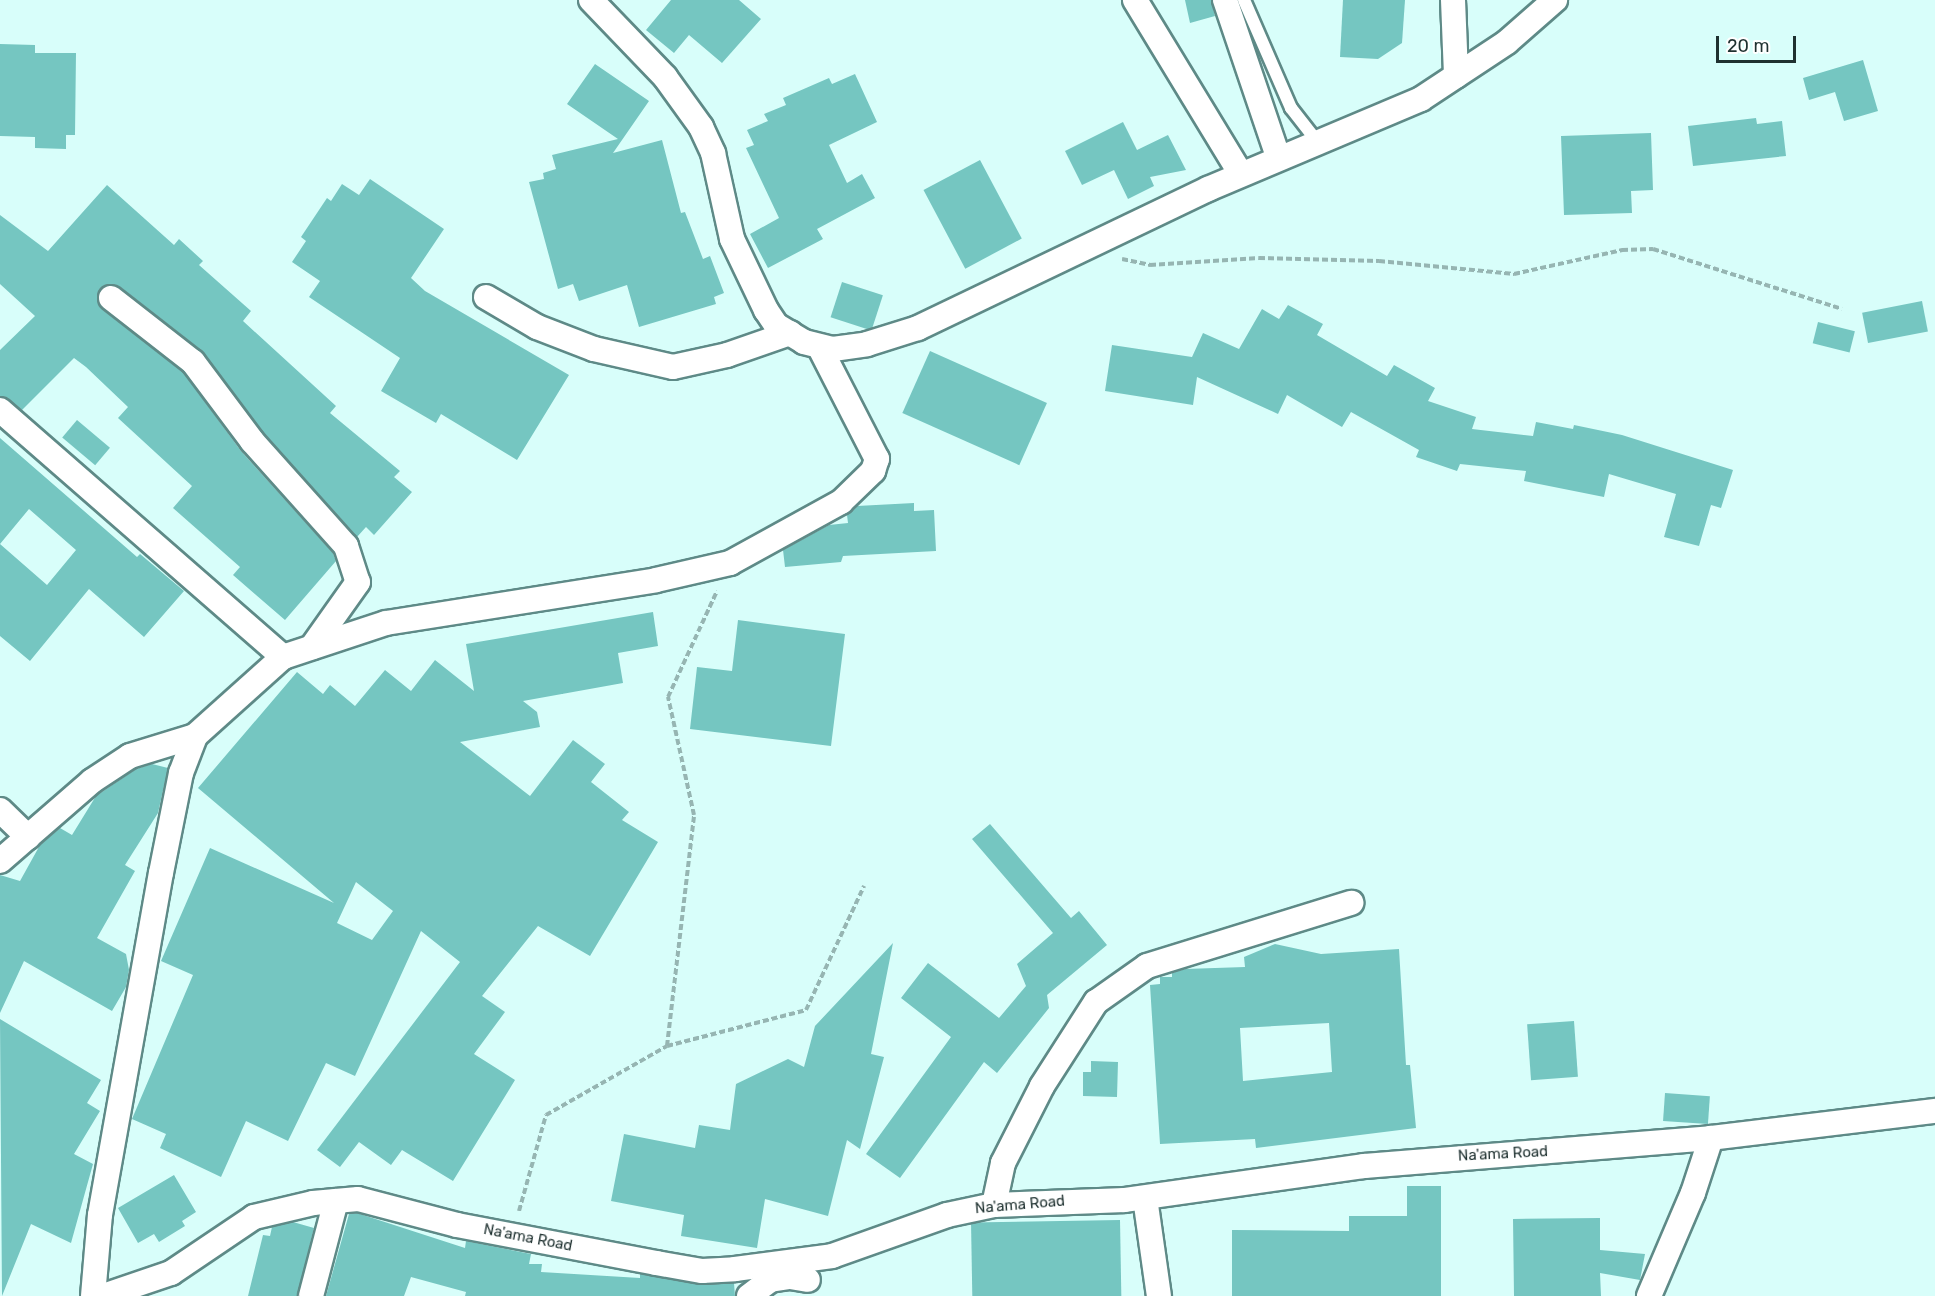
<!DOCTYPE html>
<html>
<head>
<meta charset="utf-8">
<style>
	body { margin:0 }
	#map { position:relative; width:1935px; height:1296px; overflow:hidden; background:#d8fefa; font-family:Rubik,sans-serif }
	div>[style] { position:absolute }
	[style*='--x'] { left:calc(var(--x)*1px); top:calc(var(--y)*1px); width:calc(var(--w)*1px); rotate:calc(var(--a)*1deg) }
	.building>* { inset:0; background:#75c6c1; transform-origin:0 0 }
	.path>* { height:4px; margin-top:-2px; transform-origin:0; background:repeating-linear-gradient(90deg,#96b5b2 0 6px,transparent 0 9px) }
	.roads { filter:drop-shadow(2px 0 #5e8a87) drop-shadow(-2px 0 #5e8a87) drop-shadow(0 2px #5e8a87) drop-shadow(0 -2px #5e8a87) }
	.service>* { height:12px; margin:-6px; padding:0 6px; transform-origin:6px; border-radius:6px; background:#fff }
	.minor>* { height:24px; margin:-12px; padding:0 12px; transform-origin:12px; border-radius:12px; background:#fff }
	span { translate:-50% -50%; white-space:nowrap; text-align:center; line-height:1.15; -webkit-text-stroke:5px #fff; paint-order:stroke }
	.street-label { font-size:15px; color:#1f3130 }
	.scale { position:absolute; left:1716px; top:36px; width:80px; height:27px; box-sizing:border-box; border:3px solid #1f3130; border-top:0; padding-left:8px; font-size:18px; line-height:21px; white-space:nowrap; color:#1f3130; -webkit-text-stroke:4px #fff; paint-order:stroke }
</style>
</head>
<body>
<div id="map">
	<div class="building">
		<i style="clip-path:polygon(671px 0,739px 0,761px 19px,722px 63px,689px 35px,674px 53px,646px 30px)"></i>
		<i style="clip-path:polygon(1185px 0,1211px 0,1215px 16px,1190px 23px)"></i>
		<i style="clip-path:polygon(1343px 0,1405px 0,1402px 43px,1378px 59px,1340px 57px)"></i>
		<i style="clip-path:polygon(0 44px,35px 45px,35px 53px,76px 53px,75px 135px,66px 135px,66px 149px,35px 148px,35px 137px,0 136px)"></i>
		<i style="clip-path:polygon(1863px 60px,1878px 111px,1844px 121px,1835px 92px,1809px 100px,1803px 78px)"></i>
		<i style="clip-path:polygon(595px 64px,649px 101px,613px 153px,662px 140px,681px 213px,685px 212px,703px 259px,710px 256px,724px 293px,714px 297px,716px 304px,639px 327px,627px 285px,579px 301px,573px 284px,558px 289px,529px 182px,544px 179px,543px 173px,556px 169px,552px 155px,618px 139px,567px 104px)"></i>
		<i style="clip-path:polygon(855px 74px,877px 122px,829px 145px,847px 183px,862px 174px,875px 198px,817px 229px,823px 239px,768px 268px,750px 234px,779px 218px,746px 148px,754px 145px,747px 130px,768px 121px,764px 114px,786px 105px,783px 98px,829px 78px,832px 84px)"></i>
		<i style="clip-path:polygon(1756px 118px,1757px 124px,1782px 121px,1786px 156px,1693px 166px,1688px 126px)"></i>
		<i style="clip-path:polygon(1123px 122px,1137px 150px,1168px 135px,1186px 170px,1150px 177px,1154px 186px,1128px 199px,1114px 170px,1082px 185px,1065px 151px)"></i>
		<i style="clip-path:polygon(1651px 133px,1653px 190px,1631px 191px,1632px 213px,1564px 215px,1561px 136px)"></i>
		<i style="left:980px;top:160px;width:89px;height:64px;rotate:62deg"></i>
		<i style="clip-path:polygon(370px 179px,444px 229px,411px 278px,425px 291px,569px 375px,517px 460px,441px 414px,436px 423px,381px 391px,400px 358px,309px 297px,320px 281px,292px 262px,306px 241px,301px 237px,327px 198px,331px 201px,342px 184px,359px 195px)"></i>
		<i style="clip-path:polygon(107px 185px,174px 245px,179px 239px,203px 261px,199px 265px,251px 311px,243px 321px,336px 406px,330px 413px,400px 471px,394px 477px,412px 492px,374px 535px,366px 527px,357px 537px,263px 432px,202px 351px,120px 287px,112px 284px,100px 289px,97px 297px,102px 309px,183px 372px,241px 451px,333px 553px,336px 561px,285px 620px,233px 575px,240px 567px,173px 508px,192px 486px,118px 418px,128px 407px,86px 367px,74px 358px,22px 410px,0 396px,0 350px,35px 316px,0 284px,0 215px,48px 251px)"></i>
		<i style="left:842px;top:282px;width:43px;height:37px;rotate:18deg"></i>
		<i style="left:1922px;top:301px;width:31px;height:61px;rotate:79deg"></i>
		<i style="clip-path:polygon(1288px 305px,1323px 324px,1317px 335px,1387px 376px,1394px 365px,1435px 388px,1428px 401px,1476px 417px,1472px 429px,1533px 436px,1536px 422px,1573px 429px,1574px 425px,1622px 435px,1733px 470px,1721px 508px,1711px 505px,1699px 546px,1664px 537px,1676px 494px,1609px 474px,1604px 497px,1524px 481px,1526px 471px,1460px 464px,1457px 471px,1416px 457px,1419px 450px,1351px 412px,1342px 427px,1287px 395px,1278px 414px,1197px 377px,1193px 405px,1105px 391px,1112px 345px,1192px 357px,1203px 333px,1239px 349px,1262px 309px,1279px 319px)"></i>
		<i style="left:1818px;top:322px;width:38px;height:22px;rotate:14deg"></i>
		<i style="left:930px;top:351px;width:128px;height:68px;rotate:24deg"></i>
		<i style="left:77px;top:420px;width:43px;height:23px;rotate:40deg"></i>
		<i style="clip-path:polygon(0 438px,137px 557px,140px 554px,184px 591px,144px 637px,89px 589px,30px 661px,0 636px,0 544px,47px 585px,76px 550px,29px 509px,0 544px)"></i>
		<i style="clip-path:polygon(914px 503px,914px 511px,934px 510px,936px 551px,843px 556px,841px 562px,785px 567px,783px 550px,829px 525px,848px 523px,847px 515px,857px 506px)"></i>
		<i style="clip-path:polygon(evenodd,653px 612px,658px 646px,618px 653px,623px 683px,523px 701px,537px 712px,540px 727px,460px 742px,530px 796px,573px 740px,605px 764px,591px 782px,629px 812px,622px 820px,658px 842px,590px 956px,538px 926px,482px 996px,505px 1012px,474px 1054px,515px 1080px,453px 1181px,402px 1150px,391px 1165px,359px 1142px,340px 1167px,317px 1150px,460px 962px,421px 931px,355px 1076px,326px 1063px,288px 1141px,246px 1121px,221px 1177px,160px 1148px,166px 1134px,132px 1119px,193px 975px,161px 961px,210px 848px,334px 903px,198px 788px,297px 672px,323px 694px,330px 685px,355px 706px,385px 670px,411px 691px,435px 660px,474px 691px,466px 644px,653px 612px,356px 882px,393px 911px,372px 940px,337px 923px,356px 882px)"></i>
		<i style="clip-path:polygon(738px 620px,845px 634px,831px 746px,690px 729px,697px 667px,732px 671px)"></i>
		<i style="clip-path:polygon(152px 764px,168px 768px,158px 813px,125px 865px,135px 871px,97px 938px,126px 954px,129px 970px,126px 987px,112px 1011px,24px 961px,0 1013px,0 875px,20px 881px,40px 845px,60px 828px,72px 835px,96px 796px,136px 769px)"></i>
		<i style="clip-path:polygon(990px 824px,1071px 918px,1079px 911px,1107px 945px,1047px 995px,1049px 1008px,997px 1073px,984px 1062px,900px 1178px,866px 1154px,951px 1037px,901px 998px,928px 963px,999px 1018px,1026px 986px,1017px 964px,1053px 933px,972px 839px)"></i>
		<i style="clip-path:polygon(893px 943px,871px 1054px,884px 1057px,860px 1149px,847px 1140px,828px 1216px,765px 1199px,757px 1248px,681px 1236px,684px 1215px,611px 1201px,624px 1134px,695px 1148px,699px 1125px,730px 1130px,736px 1084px,788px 1059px,804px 1067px,815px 1026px)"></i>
		<i style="clip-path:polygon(evenodd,1275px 944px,1321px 954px,1399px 949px,1406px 1065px,1410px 1065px,1416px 1128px,1256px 1148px,1255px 1139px,1160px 1144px,1150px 985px,1160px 984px,1160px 977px,1172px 977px,1172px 973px,1185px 969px,1245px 967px,1244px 957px,1275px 944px,1329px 1023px,1332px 1072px,1243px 1081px,1240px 1028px,1329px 1023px)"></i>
		<i style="clip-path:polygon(0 1019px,101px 1080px,87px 1103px,100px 1111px,74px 1154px,93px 1164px,71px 1243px,31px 1224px,2px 1296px)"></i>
		<i style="left:1574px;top:1021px;width:56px;height:47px;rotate:86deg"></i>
		<i style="clip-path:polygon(1091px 1061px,1118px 1062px,1117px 1097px,1083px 1096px,1083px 1072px,1091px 1072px)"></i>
		<i style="left:1665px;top:1093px;width:45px;height:28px;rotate:4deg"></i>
		<i style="clip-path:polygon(174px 1175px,196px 1212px,182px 1221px,185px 1226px,159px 1242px,154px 1234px,138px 1243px,118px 1208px)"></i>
		<i style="clip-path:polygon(1407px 1186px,1441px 1186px,1441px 1296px,1232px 1296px,1232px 1230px,1349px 1231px,1349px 1216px,1407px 1216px)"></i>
		<i style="clip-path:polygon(357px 1213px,465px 1248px,466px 1241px,531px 1254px,529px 1264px,542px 1264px,541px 1272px,640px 1278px,640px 1274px,703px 1285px,734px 1283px,735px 1296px,465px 1296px,466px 1292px,411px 1277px,404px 1296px,326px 1296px,349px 1214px)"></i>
		<i style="clip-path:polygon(1600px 1218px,1600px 1250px,1645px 1254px,1640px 1280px,1600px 1273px,1601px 1296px,1514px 1296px,1513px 1219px)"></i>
		<i style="left:1120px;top:1220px;width:76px;height:149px;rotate:89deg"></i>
		<i style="clip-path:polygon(293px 1222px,314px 1228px,297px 1296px,248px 1296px,263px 1235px,270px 1236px,272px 1227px)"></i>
	</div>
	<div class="path">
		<i style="--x:1122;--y:259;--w:29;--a:12"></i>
		<i style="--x:1150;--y:265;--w:109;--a:-3.7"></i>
		<i style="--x:1259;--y:258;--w:120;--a:1.4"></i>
		<i style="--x:1379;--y:261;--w:136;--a:5.5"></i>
		<i style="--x:1514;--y:274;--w:111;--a:-12.5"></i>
		<i style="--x:1622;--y:250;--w:31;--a:-2"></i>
		<i style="--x:1653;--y:249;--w:198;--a:17.6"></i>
		<i style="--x:667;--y:1046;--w:144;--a:-14.5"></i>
		<i style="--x:806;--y:1010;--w:137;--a:-64.9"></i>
		<i style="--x:519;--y:1211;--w:100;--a:-74.3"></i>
		<i style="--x:546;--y:1115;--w:139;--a:-29.7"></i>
		<i style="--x:667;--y:1046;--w:233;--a:-83.3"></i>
		<i style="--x:694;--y:815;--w:121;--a:-102.4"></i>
		<i style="--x:668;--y:697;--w:117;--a:-65.2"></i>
	</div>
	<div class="roads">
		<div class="service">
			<i style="--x:1244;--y:0;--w:118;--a:66.5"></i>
			<i style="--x:1291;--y:108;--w:41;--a:52"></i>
		</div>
		<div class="minor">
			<i style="--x:591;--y:0;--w:107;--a:46.1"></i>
			<i style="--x:665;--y:77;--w:62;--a:54.2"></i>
			<i style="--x:701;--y:127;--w:29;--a:65"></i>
			<i style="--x:713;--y:153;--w:88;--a:77.5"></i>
			<i style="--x:732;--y:239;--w:79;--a:64.4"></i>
			<i style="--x:766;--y:310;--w:18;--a:56"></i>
			<i style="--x:776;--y:325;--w:33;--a:31"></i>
			<i style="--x:804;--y:342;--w:30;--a:14"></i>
			<i style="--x:833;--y:349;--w:34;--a:-8"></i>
			<i style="--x:867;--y:344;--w:53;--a:-17.4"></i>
			<i style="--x:918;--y:328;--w:322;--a:-25.6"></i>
			<i style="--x:1208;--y:189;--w:231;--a:-22.9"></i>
			<i style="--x:1421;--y:99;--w:103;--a:-33.5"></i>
			<i style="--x:1507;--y:42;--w:64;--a:-41.2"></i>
			<i style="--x:1135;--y:0;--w:204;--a:58.7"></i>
			<i style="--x:1225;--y:0;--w:166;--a:71.3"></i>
			<i style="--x:1453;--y:0;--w:76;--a:87.7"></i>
			<i style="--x:486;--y:297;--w:59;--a:30.5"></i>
			<i style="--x:537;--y:327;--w:61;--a:21.1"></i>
			<i style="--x:594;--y:349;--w:81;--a:12.8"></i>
			<i style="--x:673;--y:367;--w:55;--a:-12.5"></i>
			<i style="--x:727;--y:355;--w:67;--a:-19.2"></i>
			<i style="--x:111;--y:298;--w:104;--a:38"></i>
			<i style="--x:193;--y:362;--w:99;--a:53.2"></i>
			<i style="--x:252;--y:441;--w:141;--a:48.2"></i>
			<i style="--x:346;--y:546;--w:38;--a:72"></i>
			<i style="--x:358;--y:582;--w:80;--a:125.3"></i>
			<i style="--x:0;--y:410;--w:376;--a:41.1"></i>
			<i style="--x:0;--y:810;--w:39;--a:44"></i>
			<i style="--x:0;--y:861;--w:122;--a:-41"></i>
			<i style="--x:92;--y:781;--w:45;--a:-33.3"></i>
			<i style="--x:130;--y:756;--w:68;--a:-17.1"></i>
			<i style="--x:1145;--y:1198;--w:99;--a:81.9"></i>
			<i style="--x:994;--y:1205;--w:43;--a:-77.9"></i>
			<i style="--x:1003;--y:1163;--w:86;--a:-63.1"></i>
			<i style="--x:1042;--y:1086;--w:100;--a:-57.3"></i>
			<i style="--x:1096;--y:1002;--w:62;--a:-35.2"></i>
			<i style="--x:1147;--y:966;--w:214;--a:-17.2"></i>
			<i style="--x:93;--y:1296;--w:81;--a:-85.1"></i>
			<i style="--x:100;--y:1215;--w:347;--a:-79.9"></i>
			<i style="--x:161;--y:873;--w:102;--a:-78.7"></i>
			<i style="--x:181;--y:773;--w:40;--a:-69"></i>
			<i style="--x:195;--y:736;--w:118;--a:-41.9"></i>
			<i style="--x:283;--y:657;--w:108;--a:-18.3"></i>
			<i style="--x:386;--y:623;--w:273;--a:-9"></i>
			<i style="--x:656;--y:580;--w:76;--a:-12.9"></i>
			<i style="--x:730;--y:563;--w:127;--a:-28.8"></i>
			<i style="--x:841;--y:502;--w:45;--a:-44.1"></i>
			<i style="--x:873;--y:471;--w:13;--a:-72"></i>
			<i style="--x:877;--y:459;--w:125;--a:-117.2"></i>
			<i style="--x:103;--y:1296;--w:72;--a:-18.7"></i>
			<i style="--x:171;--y:1273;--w:100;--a:-34"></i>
			<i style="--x:254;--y:1217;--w:61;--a:-13.3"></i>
			<i style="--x:313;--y:1203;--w:45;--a:-5.1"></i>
			<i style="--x:358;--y:1199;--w:102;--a:14.7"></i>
			<i style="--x:457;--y:1225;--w:203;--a:10.8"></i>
			<i style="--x:656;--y:1263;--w:47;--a:9.9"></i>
			<i style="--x:702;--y:1271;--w:33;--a:-3"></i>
			<i style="--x:735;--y:1269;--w:98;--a:-7.6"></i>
			<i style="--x:832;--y:1256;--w:122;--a:-19.6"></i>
			<i style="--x:947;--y:1215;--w:48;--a:-12"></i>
			<i style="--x:994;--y:1205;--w:131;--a:-2.2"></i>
			<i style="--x:1125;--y:1200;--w:241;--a:-8.1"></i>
			<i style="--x:1364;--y:1166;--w:348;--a:-4.6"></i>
			<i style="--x:1711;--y:1138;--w:226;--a:-6.9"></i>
			<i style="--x:311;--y:1296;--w:98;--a:-75.3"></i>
			<i style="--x:749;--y:1296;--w:26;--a:-37"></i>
			<i style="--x:770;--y:1280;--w:20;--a:-9"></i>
			<i style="--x:790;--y:1277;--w:18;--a:9"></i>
			<i style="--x:1649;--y:1296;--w:112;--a:-66.9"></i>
			<i style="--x:1693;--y:1193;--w:58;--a:-71.9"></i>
		</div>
	</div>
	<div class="street-label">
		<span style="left:1503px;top:1154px;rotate:-3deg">Na'ama Road</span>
		<span style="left:1020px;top:1205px;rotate:-5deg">Na'ama Road</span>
		<span style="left:528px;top:1238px;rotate:11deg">Na'ama Road</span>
	</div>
	<div class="scale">20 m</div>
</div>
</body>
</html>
